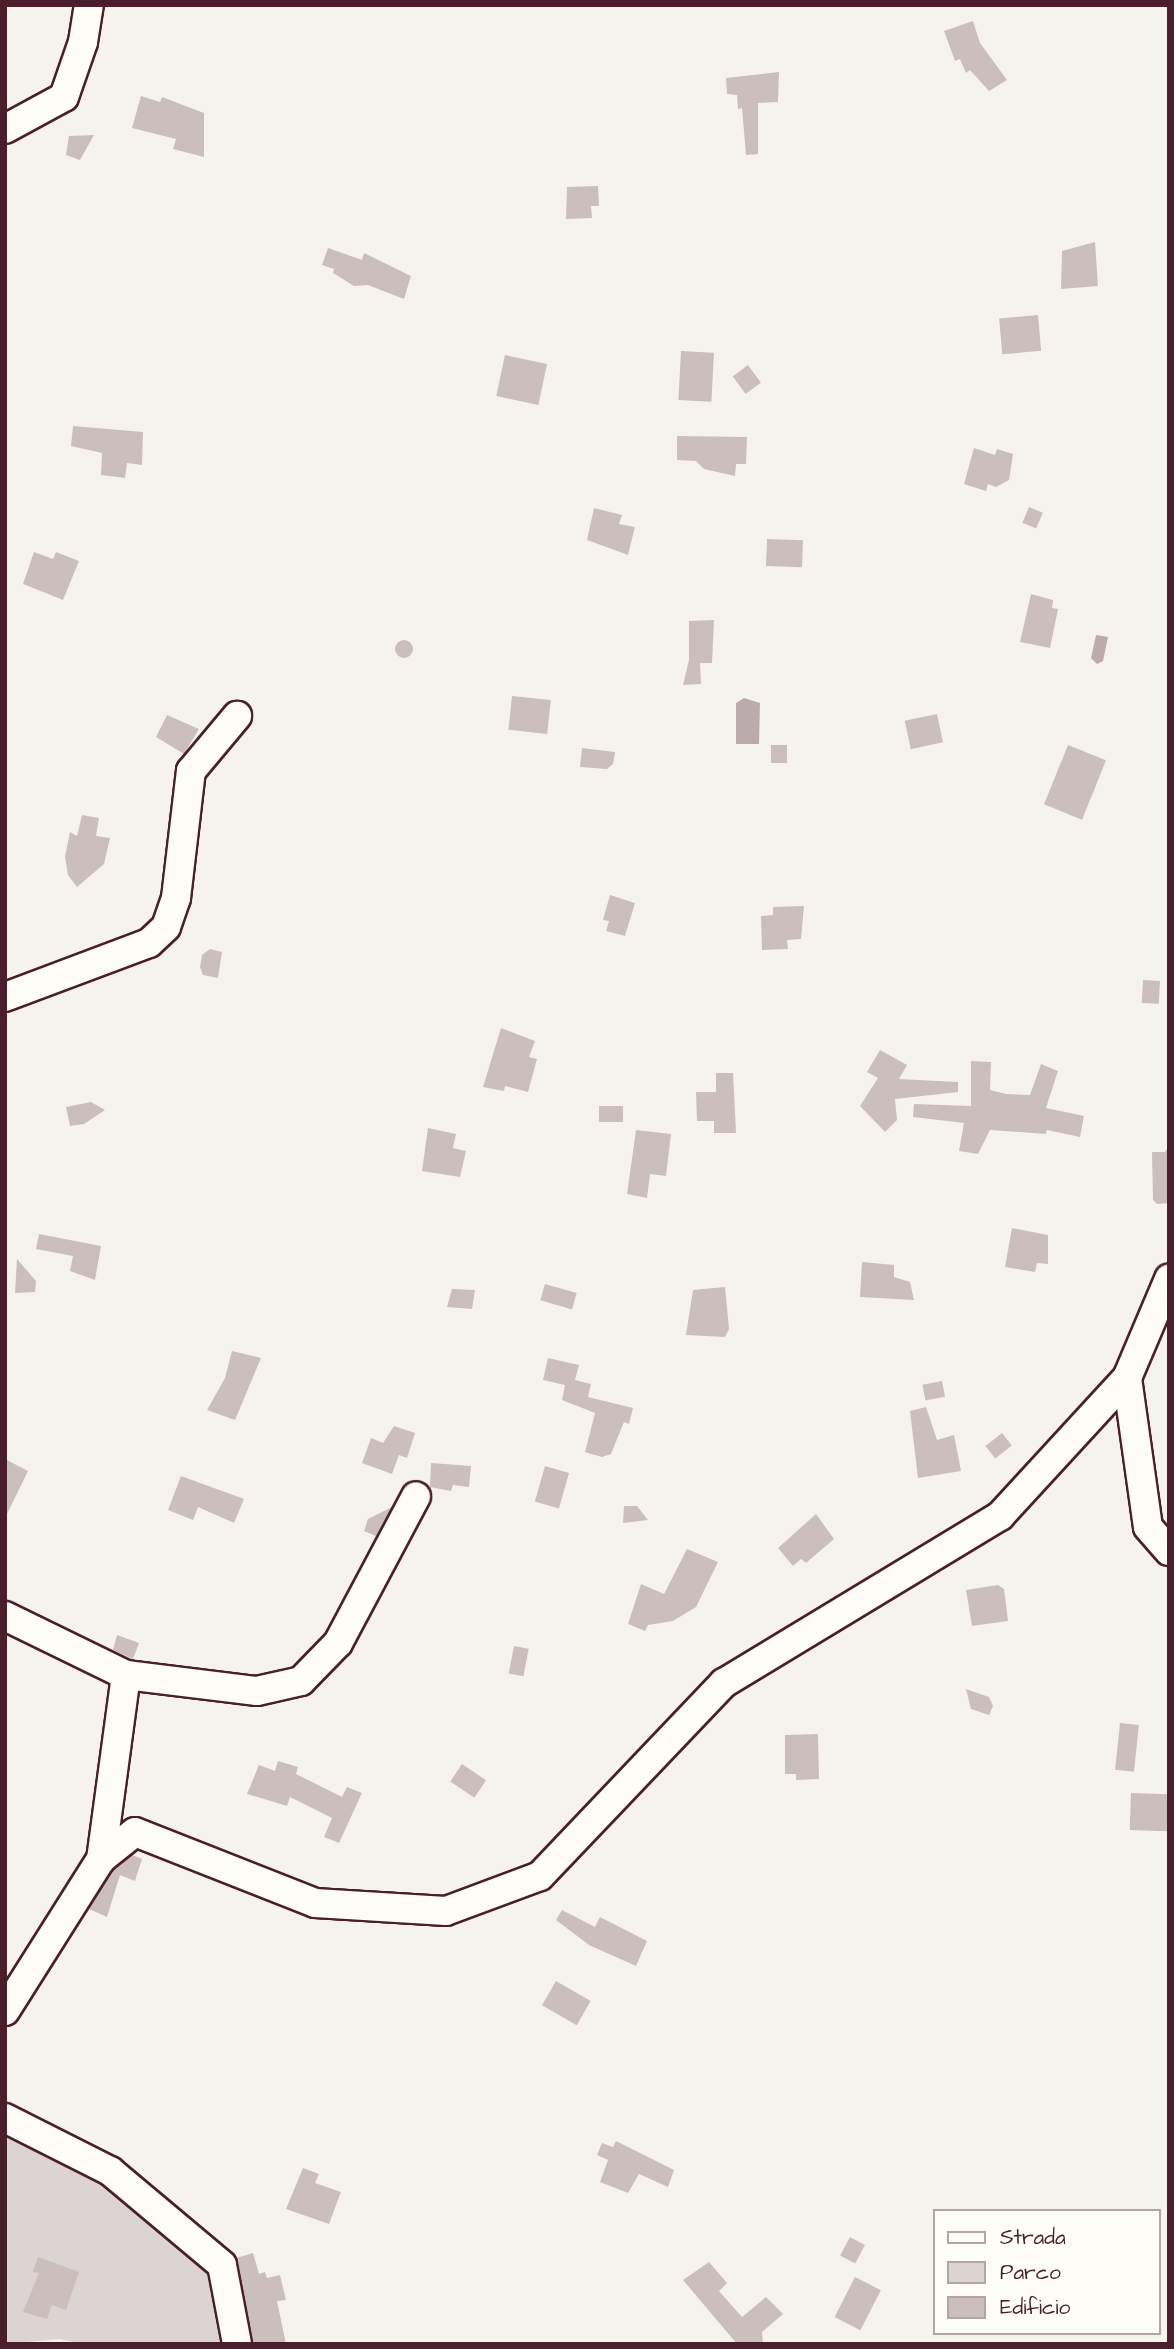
<!DOCTYPE html>
<html>
<head>
<meta charset="utf-8">
<style>
	body { margin:0 }
	#map { position:relative; width:1174px; height:2349px; overflow:hidden; background:#f6f3ef; font-family:"Architects Daughter",sans-serif }
	div>[style] { position:absolute }
	[style*='--x'] { left:calc(var(--x)*1px); top:calc(var(--y)*1px); width:calc(var(--w)*1px); rotate:calc(var(--a)*1deg) }
	.green>* { inset:0; background:#dcd4d2 }
	.water>* { inset:0; background:#bbabac }
	.building>* { inset:0; background:#cbbfbe; transform-origin:0 0 }
	.round { border-radius:50% }
	.roads { filter:drop-shadow(2px 0 #4a1f2b) drop-shadow(-2px 0 #4a1f2b) drop-shadow(0 2px #4a1f2b) drop-shadow(0 -2px #4a1f2b) }
	.minor>* { height:28px; margin:-14px; padding:0 14px; transform-origin:14px; border-radius:14px; background:#fdfcf7 }
	span { translate:-50% -50%; white-space:nowrap; text-align:center; line-height:1.15; -webkit-text-stroke:5px #fdfcf7; paint-order:stroke }
	.frame { position:absolute; inset:0; border:7px solid #4a1f2b; pointer-events:none }
	.legend { position:absolute; left:933px; top:2209px; width:228px; height:126px; box-sizing:border-box; background:#fdfcf7; border:2px solid #b5a4a5; margin:0; padding:9px 12px; list-style:none; font-size:21px; color:#4a1f2b }
	.legend li { display:flex; align-items:center; gap:14px; height:35px }
	.legend b { width:35px; border:2px solid #b5a4a5 }
</style>
</head>
<body>
<div id="map">
	<div class="green">
		<i style="clip-path:polygon(5px 2122px,102px 2178px,186px 2242px,217px 2288px,230px 2344px,82px 2344px,60px 2339px,5px 2344px)"></i>
	</div>
	<div class="water">
		<i style="clip-path:polygon(1096px 635px,1108px 637px,1103px 661px,1097px 664px,1091px 658px)"></i>
		<i style="clip-path:polygon(744px 698px,760px 703px,759px 744px,736px 744px,736px 703px)"></i>
	</div>
	<div class="building">
		<i style="clip-path:polygon(973px 21px,980px 43px,1007px 80px,989px 91px,970px 70px,966px 73px,960px 59px,955px 61px,944px 31px)"></i>
		<i style="clip-path:polygon(779px 72px,778px 102px,758px 103px,758px 154px,746px 155px,742px 108px,738px 109px,737px 95px,727px 94px,726px 78px)"></i>
		<i style="clip-path:polygon(141px 96px,160px 102px,162px 97px,204px 113px,204px 157px,173px 149px,176px 139px,132px 128px)"></i>
		<i style="clip-path:polygon(94px 135px,80px 160px,66px 155px,69px 136px)"></i>
		<i style="clip-path:polygon(598px 186px,599px 206px,591px 206px,592px 218px,566px 219px,567px 187px)"></i>
		<i style="clip-path:polygon(1095px 242px,1098px 286px,1061px 289px,1062px 251px)"></i>
		<i style="clip-path:polygon(328px 248px,362px 260px,364px 253px,411px 276px,404px 299px,368px 285px,354px 286px,333px 273px,334px 269px,322px 265px)"></i>
		<i style="left:1038px;top:315px;width:36px;height:39px;rotate:85deg"></i>
		<i style="left:681px;top:351px;width:33px;height:49px;rotate:3deg"></i>
		<i style="left:505px;top:355px;width:43px;height:42px;rotate:12deg"></i>
		<i style="left:748px;top:365px;width:22px;height:19px;rotate:54deg"></i>
		<i style="clip-path:polygon(73px 426px,143px 432px,142px 465px,127px 463px,125px 478px,101px 475px,102px 453px,71px 446px)"></i>
		<i style="clip-path:polygon(677px 436px,747px 437px,746px 464px,736px 464px,735px 476px,704px 469px,696px 461px,677px 460px)"></i>
		<i style="clip-path:polygon(974px 448px,995px 455px,997px 449px,1013px 454px,1009px 480px,996px 487px,988px 484px,986px 491px,964px 484px)"></i>
		<i style="left:1029px;top:507px;width:15px;height:17px;rotate:23deg"></i>
		<i style="clip-path:polygon(594px 508px,622px 515px,619px 524px,635px 527px,628px 555px,587px 540px)"></i>
		<i style="left:767px;top:539px;width:36px;height:27px;rotate:2deg"></i>
		<i style="clip-path:polygon(34px 552px,53px 559px,56px 552px,79px 561px,63px 600px,23px 584px)"></i>
		<i style="clip-path:polygon(1031px 594px,1053px 600px,1052px 608px,1058px 609px,1050px 648px,1020px 642px)"></i>
		<i style="clip-path:polygon(714px 620px,712px 663px,700px 663px,701px 684px,683px 685px,689px 660px,689px 621px)"></i>
		<i class="round" style="left:395px;top:640px;width:18px;height:18px"></i>
		<i style="left:512px;top:696px;width:39px;height:34px;rotate:6deg"></i>
		<i style="left:937px;top:714px;width:29px;height:33px;rotate:78deg"></i>
		<i style="clip-path:polygon(167px 715px,199px 729px,184px 754px,156px 737px)"></i>
		<i style="left:771px;top:745px;width:16px;height:18px"></i>
		<i style="left:1068px;top:745px;width:41px;height:64px;rotate:22deg"></i>
		<i style="clip-path:polygon(582px 748px,615px 752px,613px 764px,607px 769px,580px 767px)"></i>
		<i style="clip-path:polygon(82px 815px,99px 818px,96px 836px,110px 838px,104px 864px,77px 887px,68px 875px,65px 857px,70px 832px,77px 836px)"></i>
		<i style="clip-path:polygon(610px 895px,635px 903px,625px 936px,606px 931px,609px 921px,603px 920px)"></i>
		<i style="clip-path:polygon(804px 906px,801px 939px,787px 940px,788px 949px,762px 950px,761px 916px,773px 915px,773px 907px)"></i>
		<i style="clip-path:polygon(210px 949px,222px 952px,218px 978px,203px 975px,200px 967px,202px 955px)"></i>
		<i style="left:1143px;top:980px;width:17px;height:23px;rotate:3deg"></i>
		<i style="clip-path:polygon(501px 1028px,535px 1041px,529px 1057px,537px 1059px,528px 1092px,505px 1086px,504px 1091px,483px 1087px)"></i>
		<i style="clip-path:polygon(880px 1050px,907px 1065px,899px 1079px,958px 1082px,958px 1092px,895px 1099px,897px 1120px,885px 1132px,860px 1106px,878px 1078px,867px 1072px)"></i>
		<i style="clip-path:polygon(971px 1061px,991px 1062px,990px 1090px,1006px 1094px,1030px 1095px,1041px 1064px,1058px 1071px,1046px 1108px,1084px 1116px,1080px 1137px,1047px 1130px,1046px 1134px,990px 1130px,978px 1154px,959px 1151px,964px 1123px,913px 1117px,914px 1104px,971px 1106px)"></i>
		<i style="clip-path:polygon(716px 1073px,733px 1073px,736px 1133px,714px 1133px,714px 1121px,697px 1121px,696px 1092px,716px 1092px)"></i>
		<i style="clip-path:polygon(91px 1102px,105px 1110px,84px 1124px,70px 1126px,66px 1107px)"></i>
		<i style="left:599px;top:1106px;width:24px;height:16px"></i>
		<i style="clip-path:polygon(428px 1128px,456px 1134px,453px 1148px,466px 1151px,460px 1177px,422px 1171px)"></i>
		<i style="clip-path:polygon(636px 1130px,671px 1134px,666px 1176px,650px 1174px,647px 1198px,627px 1194px)"></i>
		<i style="clip-path:polygon(1169px 1145px,1169px 1203px,1157px 1204px,1153px 1200px,1152px 1152px,1165px 1152px)"></i>
		<i style="clip-path:polygon(1012px 1228px,1048px 1235px,1048px 1264px,1037px 1263px,1035px 1272px,1005px 1267px)"></i>
		<i style="clip-path:polygon(39px 1234px,101px 1246px,95px 1280px,70px 1271px,73px 1256px,36px 1249px)"></i>
		<i style="clip-path:polygon(17px 1259px,36px 1281px,35px 1292px,15px 1293px)"></i>
		<i style="clip-path:polygon(862px 1262px,894px 1265px,894px 1277px,910px 1282px,914px 1300px,860px 1297px)"></i>
		<i style="left:545px;top:1284px;width:33px;height:17px;rotate:16deg"></i>
		<i style="clip-path:polygon(725px 1287px,729px 1329px,725px 1337px,686px 1335px,693px 1290px)"></i>
		<i style="clip-path:polygon(452px 1289px,475px 1290px,472px 1309px,447px 1307px)"></i>
		<i style="clip-path:polygon(232px 1351px,261px 1358px,235px 1420px,207px 1410px,225px 1378px)"></i>
		<i style="clip-path:polygon(548px 1358px,579px 1365px,575px 1380px,591px 1384px,588px 1397px,633px 1408px,629px 1424px,624px 1422px,611px 1454px,602px 1457px,585px 1452px,595px 1413px,562px 1400px,565px 1385px,543px 1380px)"></i>
		<i style="left:942px;top:1381px;width:16px;height:20px;rotate:79deg"></i>
		<i style="clip-path:polygon(926px 1407px,937px 1440px,954px 1435px,961px 1471px,918px 1478px,910px 1411px)"></i>
		<i style="clip-path:polygon(394px 1426px,415px 1433px,407px 1458px,399px 1455px,392px 1474px,362px 1463px,371px 1438px,383px 1443px)"></i>
		<i style="left:1002px;top:1433px;width:16px;height:21px;rotate:52deg"></i>
		<i style="clip-path:polygon(5px 1459px,28px 1471px,5px 1518px)"></i>
		<i style="clip-path:polygon(431px 1463px,471px 1466px,469px 1487px,453px 1485px,451px 1491px,430px 1487px)"></i>
		<i style="left:545px;top:1466px;width:25px;height:37px;rotate:16deg"></i>
		<i style="clip-path:polygon(181px 1476px,244px 1499px,234px 1523px,198px 1507px,193px 1520px,168px 1510px)"></i>
		<i style="clip-path:polygon(624px 1506px,637px 1506px,648px 1520px,623px 1523px)"></i>
		<i style="clip-path:polygon(392px 1507px,376px 1536px,364px 1531px,368px 1519px)"></i>
		<i style="clip-path:polygon(816px 1514px,834px 1539px,806px 1563px,801px 1559px,793px 1566px,778px 1548px)"></i>
		<i style="clip-path:polygon(687px 1549px,718px 1562px,696px 1607px,673px 1621px,648px 1625px,645px 1631px,628px 1624px,641px 1584px,664px 1594px)"></i>
		<i style="clip-path:polygon(998px 1585px,1004px 1589px,1008px 1621px,972px 1626px,966px 1590px)"></i>
		<i style="clip-path:polygon(117px 1635px,139px 1643px,133px 1659px,113px 1650px)"></i>
		<i style="left:514px;top:1646px;width:15px;height:28px;rotate:11deg"></i>
		<i style="clip-path:polygon(966px 1689px,989px 1697px,993px 1706px,989px 1715px,971px 1709px)"></i>
		<i style="left:1120px;top:1723px;width:19px;height:47px;rotate:6deg"></i>
		<i style="clip-path:polygon(818px 1734px,819px 1779px,796px 1780px,796px 1774px,785px 1774px,785px 1735px)"></i>
		<i style="clip-path:polygon(278px 1761px,298px 1767px,296px 1774px,342px 1797px,347px 1787px,362px 1793px,339px 1843px,324px 1837px,332px 1818px,290px 1797px,287px 1806px,247px 1794px,259px 1765px,275px 1771px)"></i>
		<i style="left:462px;top:1764px;width:29px;height:21px;rotate:34deg"></i>
		<i style="left:1131px;top:1793px;width:38px;height:37px;rotate:2deg"></i>
		<i style="clip-path:polygon(132px 1855px,142px 1859px,135px 1881px,120px 1875px,107px 1917px,89px 1909px,114px 1870px)"></i>
		<i style="clip-path:polygon(562px 1910px,595px 1927px,600px 1917px,647px 1941px,636px 1966px,589px 1945px,556px 1920px)"></i>
		<i style="left:556px;top:1981px;width:40px;height:28px;rotate:30deg"></i>
		<i style="clip-path:polygon(616px 2141px,674px 2170px,668px 2187px,639px 2174px,628px 2193px,600px 2182px,608px 2160px,597px 2155px,602px 2143px,613px 2147px)"></i>
		<i style="clip-path:polygon(303px 2168px,319px 2174px,315px 2183px,341px 2192px,329px 2224px,286px 2209px)"></i>
		<i style="left:850px;top:2237px;width:17px;height:21px;rotate:28deg"></i>
		<i style="clip-path:polygon(253px 2253px,259px 2274px,265px 2272px,267px 2278px,280px 2275px,286px 2300px,277px 2301px,286px 2344px,253px 2344px,236px 2258px)"></i>
		<i style="clip-path:polygon(38px 2257px,79px 2272px,66px 2310px,52px 2305px,47px 2319px,23px 2312px,39px 2273px,33px 2272px)"></i>
		<i style="clip-path:polygon(709px 2262px,727px 2283px,719px 2291px,742px 2317px,766px 2297px,783px 2314px,762px 2332px,763px 2344px,737px 2344px,683px 2280px)"></i>
		<i style="left:855px;top:2277px;width:29px;height:45px;rotate:27deg"></i>
	</div>
	<div class="roads">
		<div class="minor">
			<i style="--x:5;--y:129;--w:67;--a:-28.5"></i>
			<i style="--x:64;--y:97;--w:58;--a:-70.9"></i>
			<i style="--x:83;--y:42;--w:37;--a:-81"></i>
			<i style="--x:5;--y:997;--w:154;--a:-20.6"></i>
			<i style="--x:149;--y:943;--w:23;--a:-43"></i>
			<i style="--x:166;--y:927;--w:31;--a:-71"></i>
			<i style="--x:176;--y:898;--w:128;--a:-83.3"></i>
			<i style="--x:191;--y:771;--w:72;--a:-50.1"></i>
			<i style="--x:1127;--y:1378;--w:150;--a:82"></i>
			<i style="--x:1148;--y:1527;--w:32;--a:49"></i>
			<i style="--x:5;--y:1616;--w:135;--a:26"></i>
			<i style="--x:126;--y:1675;--w:186;--a:97.7"></i>
			<i style="--x:126;--y:1675;--w:132;--a:7"></i>
			<i style="--x:257;--y:1691;--w:45;--a:-12.8"></i>
			<i style="--x:301;--y:1681;--w:53;--a:-45.8"></i>
			<i style="--x:338;--y:1643;--w:166;--a:-62"></i>
			<i style="--x:5;--y:2011;--w:180;--a:-57.7"></i>
			<i style="--x:101;--y:1859;--w:43;--a:-38.5"></i>
			<i style="--x:135;--y:1832;--w:193;--a:21.5"></i>
			<i style="--x:315;--y:1903;--w:131;--a:3.5"></i>
			<i style="--x:446;--y:1911;--w:100;--a:-20.4"></i>
			<i style="--x:540;--y:1876;--w:267;--a:-46.4"></i>
			<i style="--x:724;--y:1683;--w:323;--a:-31.2"></i>
			<i style="--x:1000;--y:1516;--w:188;--a:-47.4"></i>
			<i style="--x:1127;--y:1378;--w:108;--a:-67"></i>
			<i style="--x:5;--y:2118;--w:118;--a:26.8"></i>
			<i style="--x:110;--y:2171;--w:146;--a:40"></i>
			<i style="--x:222;--y:2265;--w:80;--a:79.2"></i>
		</div>
	</div>
	<div class="frame"></div>
	<ul class="legend">
	<li><b style="height:9px;background:#fdfcf7"></b>Strada</li>
	<li><b style="height:19px;background:#dcd4d2"></b>Parco</li>
	<li><b style="height:19px;background:#cbbfbe"></b>Edificio</li>
	</ul>
</div>
</body>
</html>
